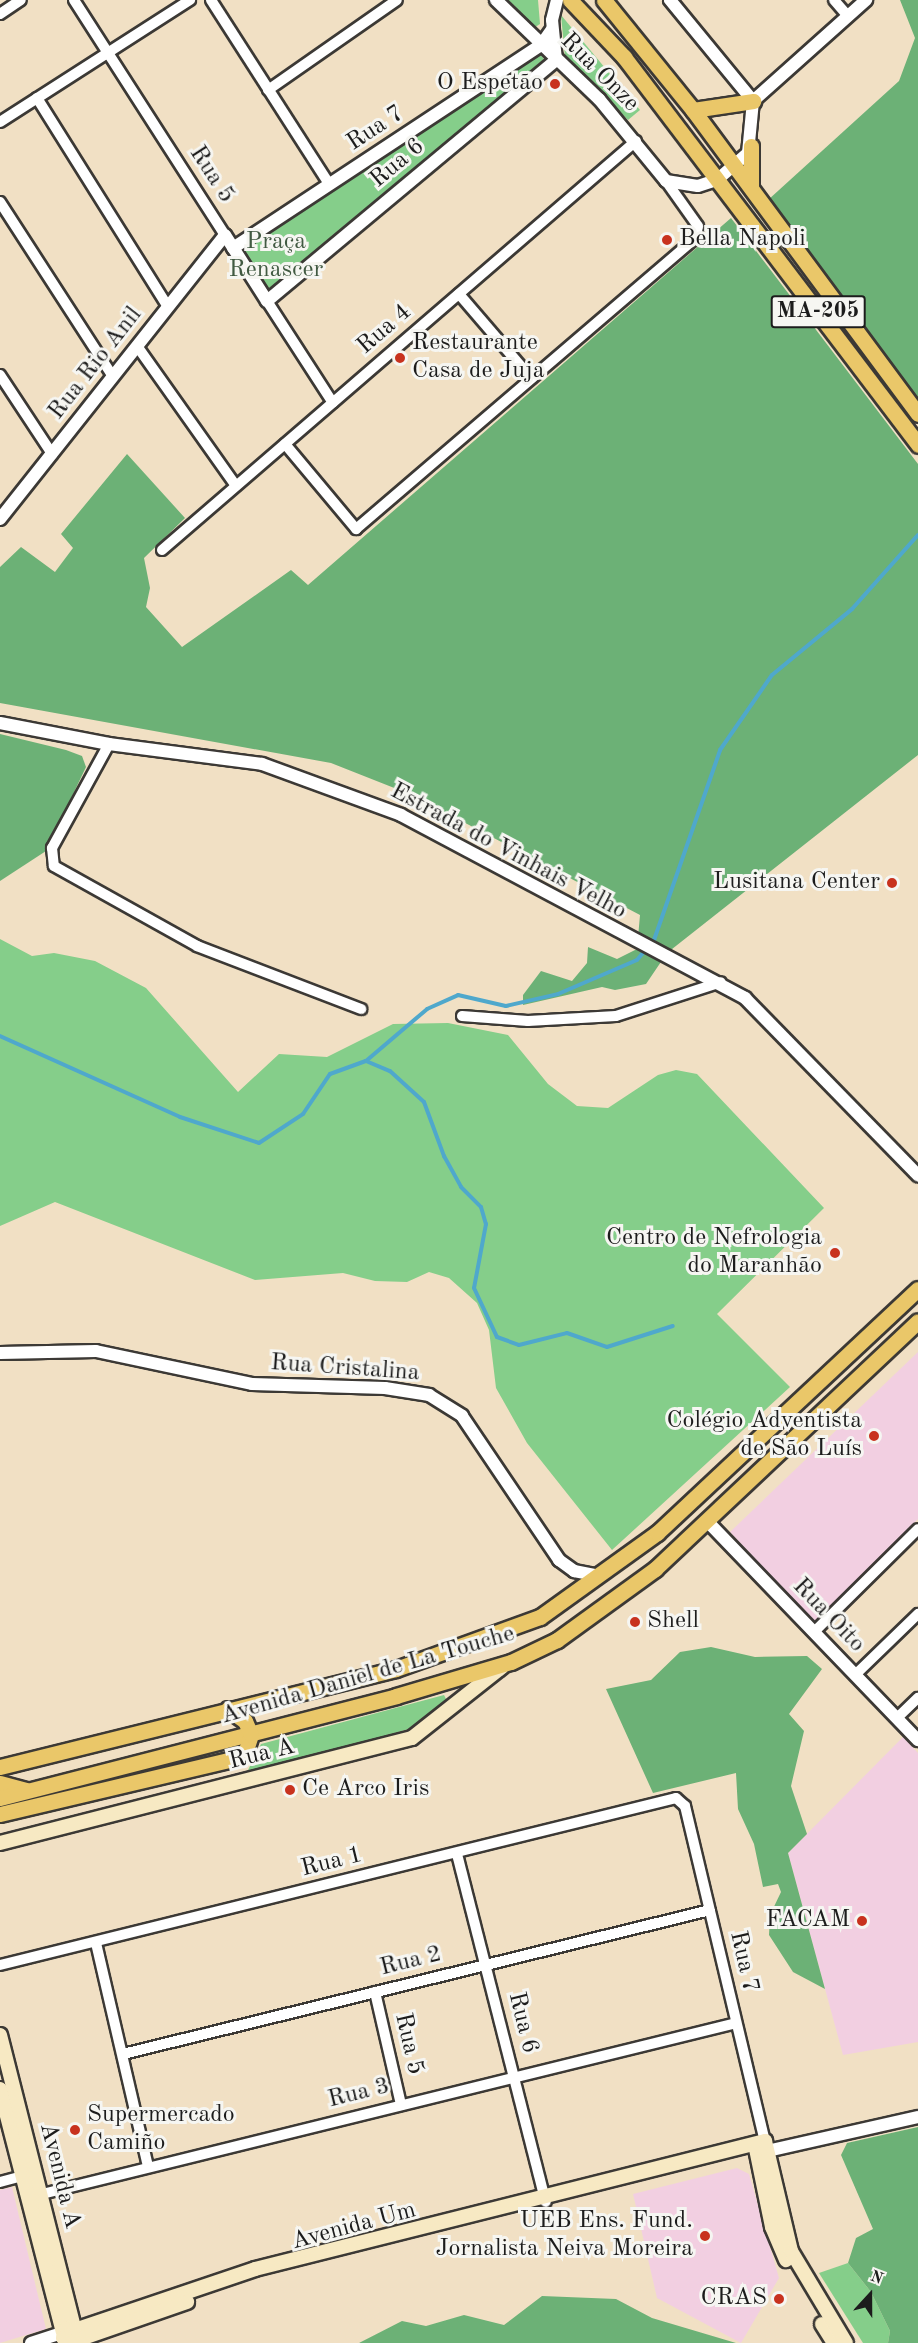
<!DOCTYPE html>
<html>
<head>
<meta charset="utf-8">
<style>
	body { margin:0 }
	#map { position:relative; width:918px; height:2343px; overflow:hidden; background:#f1e0c4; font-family:"Old Standard TT",serif }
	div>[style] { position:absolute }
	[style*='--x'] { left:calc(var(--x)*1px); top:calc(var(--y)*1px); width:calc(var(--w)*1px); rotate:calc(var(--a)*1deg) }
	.built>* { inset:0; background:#f2cfe1 }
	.green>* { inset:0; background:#85ce8a }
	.forest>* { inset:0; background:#6cb176 }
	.stream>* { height:4px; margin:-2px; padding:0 2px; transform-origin:2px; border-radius:2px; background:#4fa8cc }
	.roads { filter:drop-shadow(2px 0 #3c3935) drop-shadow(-2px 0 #3c3935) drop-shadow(0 2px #3c3935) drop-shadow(0 -2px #3c3935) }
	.minor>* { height:10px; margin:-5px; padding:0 5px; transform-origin:5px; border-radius:5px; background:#fff }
	.tertiary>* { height:12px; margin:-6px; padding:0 6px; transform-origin:6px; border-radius:6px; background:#fff }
	.secondary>* { height:14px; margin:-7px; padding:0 7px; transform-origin:7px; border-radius:7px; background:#f7e9c3 }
	.primary>* { height:15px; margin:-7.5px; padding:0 7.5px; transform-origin:7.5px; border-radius:7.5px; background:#eac769 }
	.dots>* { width:16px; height:16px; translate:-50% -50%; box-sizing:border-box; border:3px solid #f6f6f2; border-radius:50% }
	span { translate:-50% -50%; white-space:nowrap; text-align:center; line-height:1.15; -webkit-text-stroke:6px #f6f6f2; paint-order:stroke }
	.shield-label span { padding:2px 4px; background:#f6f6f2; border:2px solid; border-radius:4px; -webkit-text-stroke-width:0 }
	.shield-label { font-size:22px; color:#1c1c1c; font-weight:700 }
	.street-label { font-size:24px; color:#1c1c1c }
	.poi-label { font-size:24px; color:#1c1c1c }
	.right { translate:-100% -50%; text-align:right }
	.left { translate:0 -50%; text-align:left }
	.park-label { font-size:24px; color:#415a42 }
	.north { position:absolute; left:840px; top:2265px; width:60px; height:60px; -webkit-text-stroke:4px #f6f6f2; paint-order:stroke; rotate:21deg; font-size:16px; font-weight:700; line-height:24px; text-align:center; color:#1c1c1c }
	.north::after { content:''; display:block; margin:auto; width:21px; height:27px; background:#1c1c1c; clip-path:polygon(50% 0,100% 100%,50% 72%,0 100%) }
</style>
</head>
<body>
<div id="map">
	<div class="built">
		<i style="clip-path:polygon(918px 1352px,918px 1519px,814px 1622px,730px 1532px)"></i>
		<i style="clip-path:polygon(903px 1737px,918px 1753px,918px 2042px,843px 2055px,788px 1853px)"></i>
		<i style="clip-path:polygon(737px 2168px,749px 2174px,779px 2278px,741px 2343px,657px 2298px,633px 2194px)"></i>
		<i style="clip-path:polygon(12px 2187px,46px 2329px,0 2343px,0 2190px)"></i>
	</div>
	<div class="green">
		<i style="clip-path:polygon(502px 0,538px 0,540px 24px,532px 29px)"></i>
		<i style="clip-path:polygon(561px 15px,640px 110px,628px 120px,565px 57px)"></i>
		<i style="clip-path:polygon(540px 54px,544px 59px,270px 295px,238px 250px)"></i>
		<i style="clip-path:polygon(0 939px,32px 956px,54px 953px,95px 961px,146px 988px,238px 1092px,279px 1054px,327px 1057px,393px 1024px,448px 1023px,508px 1035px,548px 1084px,577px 1106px,608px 1108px,658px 1075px,676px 1070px,697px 1074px,824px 1208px,717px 1314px,790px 1387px,612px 1550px,527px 1443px,496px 1388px,489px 1330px,477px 1303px,449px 1278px,429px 1272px,407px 1282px,375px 1281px,343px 1273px,255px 1280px,55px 1202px,0 1226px)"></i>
		<i style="clip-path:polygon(444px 1695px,448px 1703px,437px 1721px,236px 1778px,248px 1770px,261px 1744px)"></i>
		<i style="clip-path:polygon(848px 2263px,871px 2292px,890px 2331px,888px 2343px,863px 2343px,819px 2273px)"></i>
	</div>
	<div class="forest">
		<i style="clip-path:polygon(900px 0,918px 0,918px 402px,768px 200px,899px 81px,915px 38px)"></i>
		<i style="clip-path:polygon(731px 218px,918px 464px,918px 755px,667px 953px,646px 984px,615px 990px,602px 987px,523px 1005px,523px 995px,541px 971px,572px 981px,587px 963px,588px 947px,617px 959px,637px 949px,640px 915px,412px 795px,331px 763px,0 703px,0 567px,21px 547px,55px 572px,73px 548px,61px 534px,127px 454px,185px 518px,144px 558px,150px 588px,146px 607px,182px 647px,291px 570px,308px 585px)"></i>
		<i style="clip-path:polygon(0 734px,66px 750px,82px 756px,86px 767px,46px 851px,0 881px)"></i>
		<i style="clip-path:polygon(711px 1647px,755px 1657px,807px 1656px,822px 1669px,789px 1714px,804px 1731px,791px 1786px,807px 1834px,788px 1853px,825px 1989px,793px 1972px,769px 1935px,770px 1915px,781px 1892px,778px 1884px,763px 1887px,754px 1844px,738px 1809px,736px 1773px,653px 1793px,606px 1689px,651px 1680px,680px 1652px)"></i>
		<i style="clip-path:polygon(918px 2127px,918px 2343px,888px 2343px,890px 2331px,871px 2292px,848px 2263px,856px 2238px,873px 2229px,841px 2155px,847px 2143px)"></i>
		<i style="clip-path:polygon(542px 2296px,616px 2299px,652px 2318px,736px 2343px,359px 2343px,402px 2321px,426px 2326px,464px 2315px,504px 2325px)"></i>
	</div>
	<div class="stream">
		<i style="--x:0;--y:1036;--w:197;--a:24.2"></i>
		<i style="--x:180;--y:1117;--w:83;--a:18.2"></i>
		<i style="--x:259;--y:1143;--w:53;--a:-33.4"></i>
		<i style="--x:303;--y:1114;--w:48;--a:-56"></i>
		<i style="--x:330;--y:1074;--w:38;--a:-20"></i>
		<i style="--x:366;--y:1061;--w:80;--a:-40.4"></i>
		<i style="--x:427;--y:1009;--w:34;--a:-24"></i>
		<i style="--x:458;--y:995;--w:49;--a:12.9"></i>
		<i style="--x:506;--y:1006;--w:53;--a:-13"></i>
		<i style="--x:558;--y:994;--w:86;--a:-23.3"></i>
		<i style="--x:637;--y:960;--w:26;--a:-50"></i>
		<i style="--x:654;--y:940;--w:201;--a:-70.8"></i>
		<i style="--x:720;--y:750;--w:91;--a:-55.3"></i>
		<i style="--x:772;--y:675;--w:104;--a:-39.5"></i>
		<i style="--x:852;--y:609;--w:99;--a:-48.3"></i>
		<i style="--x:366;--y:1061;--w:26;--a:23"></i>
		<i style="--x:390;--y:1071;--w:46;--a:42.4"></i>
		<i style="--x:424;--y:1102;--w:58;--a:69.7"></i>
		<i style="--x:444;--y:1156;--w:35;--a:61"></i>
		<i style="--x:461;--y:1187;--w:28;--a:45"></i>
		<i style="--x:481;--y:1207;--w:18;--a:74"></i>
		<i style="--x:486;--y:1224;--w:65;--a:100.6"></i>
		<i style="--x:474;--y:1288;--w:54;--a:64.9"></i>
		<i style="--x:497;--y:1337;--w:23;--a:20"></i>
		<i style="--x:519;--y:1345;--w:49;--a:-14"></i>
		<i style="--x:567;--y:1333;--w:42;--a:19.3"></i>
		<i style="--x:607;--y:1347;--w:69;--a:-17.7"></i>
	</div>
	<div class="roads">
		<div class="minor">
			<i style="--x:74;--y:0;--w:279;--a:57.3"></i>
			<i style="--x:211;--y:0;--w:219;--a:57.3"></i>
			<i style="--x:834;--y:0;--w:21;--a:49"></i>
			<i style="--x:0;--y:14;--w:25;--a:-34"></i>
			<i style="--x:268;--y:90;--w:157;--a:-34.9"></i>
			<i style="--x:37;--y:98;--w:247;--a:57.9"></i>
			<i style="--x:0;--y:122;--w:226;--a:-32.7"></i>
			<i style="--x:0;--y:202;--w:208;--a:57.1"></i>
			<i style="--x:459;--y:294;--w:111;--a:49.4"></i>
			<i style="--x:267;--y:301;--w:121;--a:57.1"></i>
			<i style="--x:137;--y:346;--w:171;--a:54.7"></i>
			<i style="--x:0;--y:375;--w:95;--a:56.6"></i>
			<i style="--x:285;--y:444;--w:111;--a:50.1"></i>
			<i style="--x:356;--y:529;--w:448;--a:-40.6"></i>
			<i style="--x:696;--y:238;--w:12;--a:-81"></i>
			<i style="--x:698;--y:226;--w:55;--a:-125.4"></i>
			<i style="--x:162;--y:550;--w:626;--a:-40.79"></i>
			<i style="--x:109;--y:744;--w:119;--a:118.7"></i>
			<i style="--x:52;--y:848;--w:18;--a:84"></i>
			<i style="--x:54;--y:866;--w:164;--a:29.2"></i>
			<i style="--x:197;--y:946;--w:176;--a:21"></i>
			<i style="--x:462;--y:1016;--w:66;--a:4.3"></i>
			<i style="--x:528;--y:1021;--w:88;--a:-3.3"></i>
			<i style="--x:616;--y:1016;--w:110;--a:-17.9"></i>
			<i style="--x:814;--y:1632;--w:146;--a:-44.7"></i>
			<i style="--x:855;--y:1675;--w:88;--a:-44.1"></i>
			<i style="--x:897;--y:1718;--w:29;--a:-44"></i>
			<i style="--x:457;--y:1854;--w:359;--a:75.7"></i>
			<i style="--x:96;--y:1943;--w:230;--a:76.9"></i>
			<i style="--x:0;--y:1965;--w:696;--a:-13.88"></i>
			<i style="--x:676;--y:1798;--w:12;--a:42"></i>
			<i style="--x:685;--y:1806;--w:344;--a:76.6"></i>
			<i style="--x:375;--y:1992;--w:116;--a:77"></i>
			<i style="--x:123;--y:2054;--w:604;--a:-13.78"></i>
			<i style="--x:0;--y:2182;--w:30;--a:-15"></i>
			<i style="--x:34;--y:2196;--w:723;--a:-13.84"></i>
		</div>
		<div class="tertiary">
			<i style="--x:496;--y:0;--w:143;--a:43.9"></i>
			<i style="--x:599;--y:99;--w:106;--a:50.7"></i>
			<i style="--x:666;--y:181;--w:32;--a:9"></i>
			<i style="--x:698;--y:186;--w:20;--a:-18"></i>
			<i style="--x:717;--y:180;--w:41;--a:-41.1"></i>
			<i style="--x:748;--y:153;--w:52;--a:-84.5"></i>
			<i style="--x:753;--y:101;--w:131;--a:-129.4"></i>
			<i style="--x:556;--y:60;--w:40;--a:-95.7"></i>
			<i style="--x:552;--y:20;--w:21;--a:-76"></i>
			<i style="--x:753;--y:101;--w:152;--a:-41.8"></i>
			<i style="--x:233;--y:248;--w:369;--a:-33.4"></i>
			<i style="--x:541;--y:45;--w:19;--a:-55"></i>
			<i style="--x:0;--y:519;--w:362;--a:-51.6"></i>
			<i style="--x:225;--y:235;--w:78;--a:57.5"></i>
			<i style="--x:267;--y:301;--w:376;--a:-39.8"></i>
			<i style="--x:0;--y:723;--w:111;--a:10.9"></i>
			<i style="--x:109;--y:744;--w:154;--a:7.4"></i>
			<i style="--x:262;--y:764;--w:148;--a:20.1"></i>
			<i style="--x:401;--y:815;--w:390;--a:28"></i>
			<i style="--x:745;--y:998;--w:248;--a:45.7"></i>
			<i style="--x:0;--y:1353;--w:96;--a:-1.2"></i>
			<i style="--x:96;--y:1351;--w:159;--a:11.9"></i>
			<i style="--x:252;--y:1384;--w:133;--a:1.7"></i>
			<i style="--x:385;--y:1388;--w:45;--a:9"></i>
			<i style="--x:429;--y:1395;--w:39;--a:32"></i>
			<i style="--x:462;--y:1416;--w:174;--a:56"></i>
			<i style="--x:559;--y:1560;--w:19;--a:36"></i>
			<i style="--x:574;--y:1571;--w:26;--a:11"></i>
			<i style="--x:708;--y:1522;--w:303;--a:46.1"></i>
			<i style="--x:767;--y:2151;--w:155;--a:-12.7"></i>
			<i style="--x:31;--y:2343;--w:33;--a:-18"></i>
		</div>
		<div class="secondary">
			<i style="--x:0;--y:1843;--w:425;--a:-14.3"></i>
			<i style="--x:412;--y:1738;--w:115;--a:-38.3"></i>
			<i style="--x:0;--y:2035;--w:302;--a:75.8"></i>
			<i style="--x:0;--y:2089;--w:251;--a:75.5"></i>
			<i style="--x:755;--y:2144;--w:85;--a:78.4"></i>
			<i style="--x:772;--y:2227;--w:36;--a:67"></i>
			<i style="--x:822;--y:2324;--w:22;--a:58"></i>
			<i style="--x:75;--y:2330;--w:190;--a:-18.7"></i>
			<i style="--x:255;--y:2269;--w:526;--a:-14.09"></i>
			<i style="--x:765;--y:2141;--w:113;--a:76.7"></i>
			<i style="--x:791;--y:2251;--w:107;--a:59.1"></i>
			<i style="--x:74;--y:2341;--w:11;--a:-85"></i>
			<i style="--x:75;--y:2330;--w:9;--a:-167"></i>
			<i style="--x:66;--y:2328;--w:10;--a:107"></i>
			<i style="--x:63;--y:2338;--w:10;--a:24"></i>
			<i style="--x:72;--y:2342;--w:122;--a:-19.2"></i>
		</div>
		<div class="primary">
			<i style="--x:570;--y:0;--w:79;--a:46.5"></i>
			<i style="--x:624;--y:57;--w:487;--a:52.8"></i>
			<i style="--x:604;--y:0;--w:141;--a:51"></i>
			<i style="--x:693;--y:110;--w:378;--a:53.5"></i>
			<i style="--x:693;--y:110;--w:61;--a:-8.5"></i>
			<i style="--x:751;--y:187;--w:41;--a:-90"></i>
			<i style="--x:0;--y:1767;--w:408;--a:-13.9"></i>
			<i style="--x:396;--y:1669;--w:153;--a:-19.9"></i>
			<i style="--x:540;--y:1617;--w:144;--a:-35.7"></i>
			<i style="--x:657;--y:1533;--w:357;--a:-43.1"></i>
			<i style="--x:0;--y:1783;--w:27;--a:15"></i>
			<i style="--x:0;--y:1798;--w:409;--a:-14.4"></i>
			<i style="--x:396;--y:1696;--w:120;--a:-16.5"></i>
			<i style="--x:511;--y:1662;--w:51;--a:-25.6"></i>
			<i style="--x:557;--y:1640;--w:121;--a:-35.9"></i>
			<i style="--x:655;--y:1569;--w:361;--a:-43.3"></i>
			<i style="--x:0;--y:1814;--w:243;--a:-13.3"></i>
			<i style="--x:236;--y:1758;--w:13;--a:-39"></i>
			<i style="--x:246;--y:1750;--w:16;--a:-72"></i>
			<i style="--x:251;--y:1735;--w:15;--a:-113"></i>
			<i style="--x:245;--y:1721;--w:21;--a:-145"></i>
		</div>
	</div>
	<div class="dots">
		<i style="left:555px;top:84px;background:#c8321e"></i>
		<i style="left:667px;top:240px;background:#c8321e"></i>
		<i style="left:400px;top:358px;background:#c8321e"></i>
		<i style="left:892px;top:883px;background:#c8321e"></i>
		<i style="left:835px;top:1253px;background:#c8321e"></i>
		<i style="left:874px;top:1436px;background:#c8321e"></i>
		<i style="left:635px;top:1622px;background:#c8321e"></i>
		<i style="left:290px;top:1790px;background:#c8321e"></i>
		<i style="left:862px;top:1921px;background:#c8321e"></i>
		<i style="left:75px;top:2130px;background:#c8321e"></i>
		<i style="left:705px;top:2236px;background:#c8321e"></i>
		<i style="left:779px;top:2299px;background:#c8321e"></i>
	</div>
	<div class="shield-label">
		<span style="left:818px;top:312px">MA-205</span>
	</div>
	<div class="street-label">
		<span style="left:599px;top:73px;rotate:45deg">Rua Onze</span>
		<span style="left:376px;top:129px;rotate:-33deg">Rua 7</span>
		<span style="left:398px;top:164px;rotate:-40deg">Rua 6</span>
		<span style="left:211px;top:175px;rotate:57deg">Rua 5</span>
		<span style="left:385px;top:330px;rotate:-41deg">Rua 4</span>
		<span style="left:96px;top:364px;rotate:-52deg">Rua Rio Anil</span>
		<span style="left:508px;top:852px;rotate:28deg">Estrada do Vinhais Velho</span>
		<span style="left:345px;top:1369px;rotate:4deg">Rua Cristalina</span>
		<span style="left:828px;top:1616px;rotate:46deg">Rua Oito</span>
		<span style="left:368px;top:1676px;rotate:-16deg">Avenida Daniel de La Touche</span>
		<span style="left:262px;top:1755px;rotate:-14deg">Rua A</span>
		<span style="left:332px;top:1863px;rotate:-14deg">Rua 1</span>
		<span style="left:411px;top:1962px;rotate:-14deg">Rua 2</span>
		<span style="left:743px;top:1962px;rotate:77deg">Rua 7</span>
		<span style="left:522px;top:2023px;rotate:76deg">Rua 6</span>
		<span style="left:408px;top:2044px;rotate:77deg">Rua 5</span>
		<span style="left:359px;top:2094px;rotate:-14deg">Rua 3</span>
		<span style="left:59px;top:2176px;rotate:76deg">Avenida A</span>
		<span style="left:354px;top:2227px;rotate:-15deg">Avenida Um</span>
	</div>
	<div class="poi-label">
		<span class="right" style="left:543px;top:84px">O Espetão</span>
		<span class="left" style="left:679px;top:240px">Bella Napoli</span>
		<span class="left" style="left:412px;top:358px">Restaurante<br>Casa de Juja</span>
		<span class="right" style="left:880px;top:883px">Lusitana Center</span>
		<span class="right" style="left:822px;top:1253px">Centro de Nefrologia<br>do Maranhão</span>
		<span class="right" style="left:862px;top:1436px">Colégio Adventista<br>de São Luís</span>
		<span class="left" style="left:647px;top:1622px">Shell</span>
		<span class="left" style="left:302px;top:1790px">Ce Arco Iris</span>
		<span class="right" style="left:850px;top:1921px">FACAM</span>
		<span class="left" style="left:87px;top:2130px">Supermercado<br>Camiño</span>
		<span class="right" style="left:693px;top:2236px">UEB Ens. Fund.<br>Jornalista Neiva Moreira</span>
		<span class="right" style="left:767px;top:2299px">CRAS</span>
	</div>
	<div class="park-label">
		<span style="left:276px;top:257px">Praça<br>Renascer</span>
	</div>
	<div class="north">N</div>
</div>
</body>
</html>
